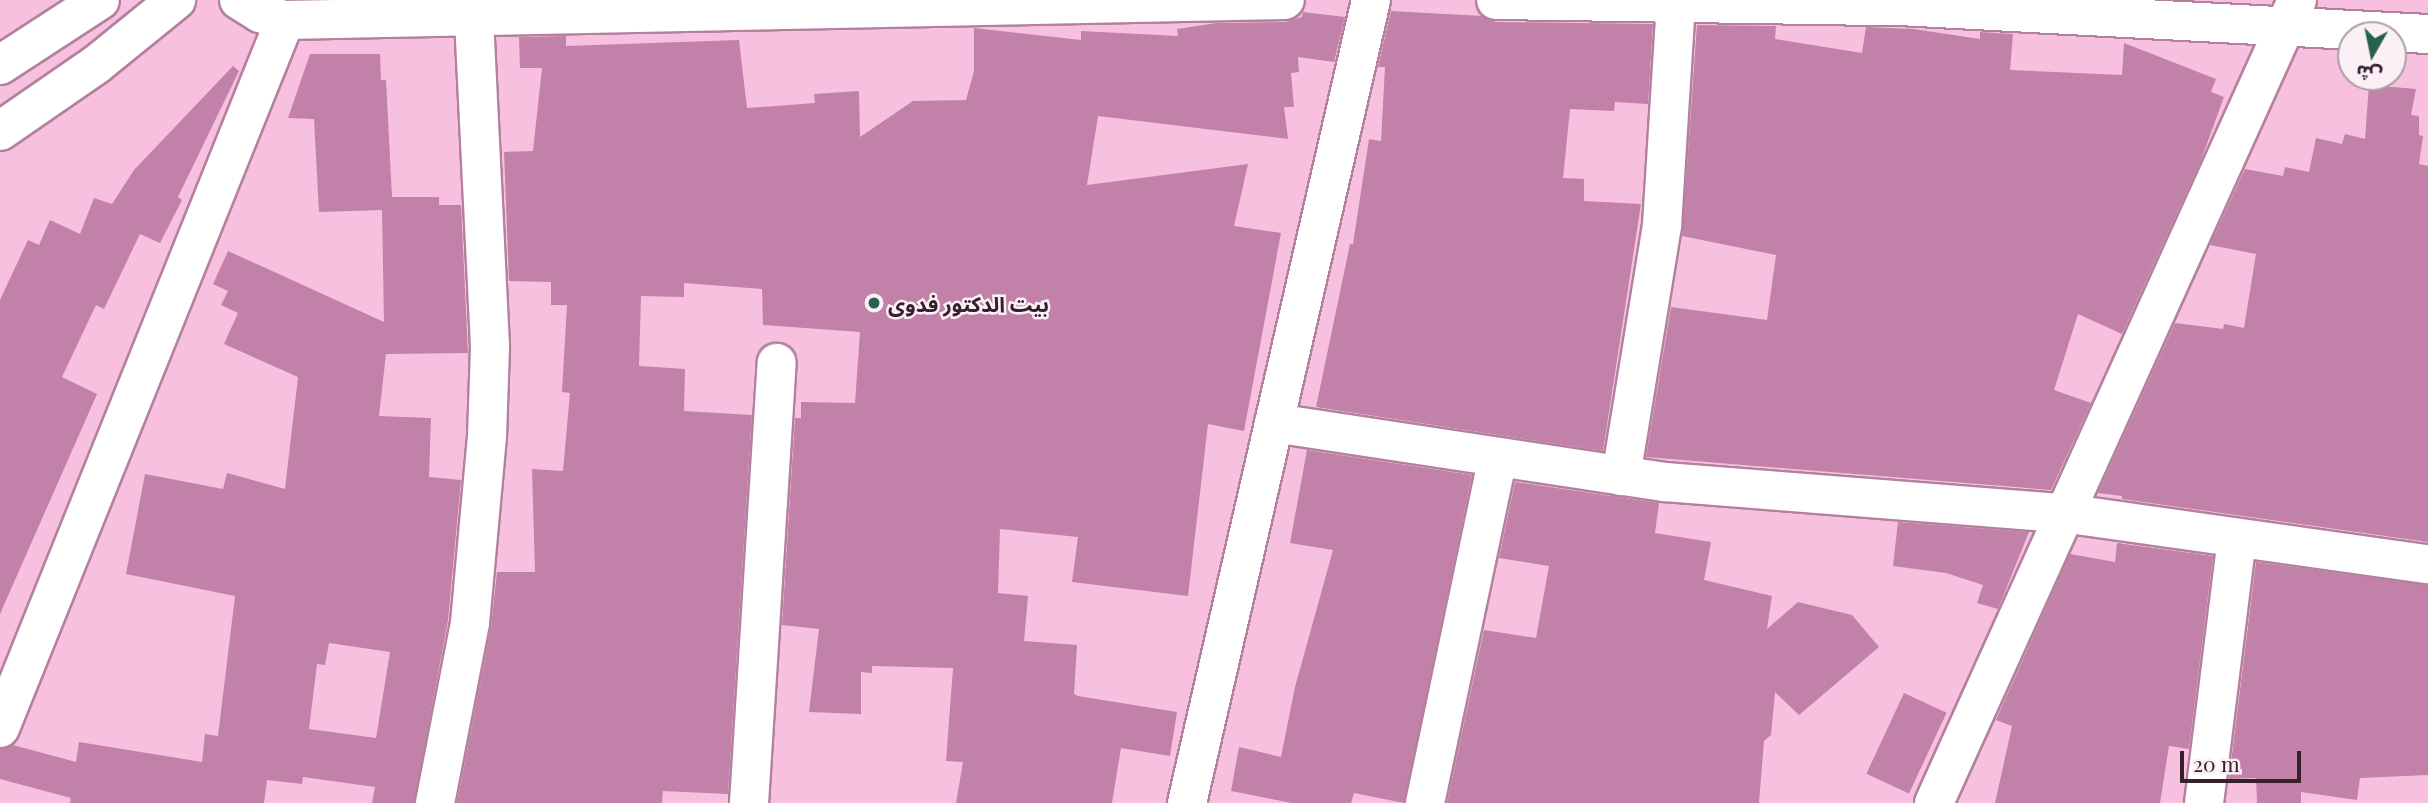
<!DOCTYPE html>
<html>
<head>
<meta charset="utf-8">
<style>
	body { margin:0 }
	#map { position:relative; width:2428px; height:803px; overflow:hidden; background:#f7c0df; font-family:"Playfair Display","Noto Sans Arabic",serif }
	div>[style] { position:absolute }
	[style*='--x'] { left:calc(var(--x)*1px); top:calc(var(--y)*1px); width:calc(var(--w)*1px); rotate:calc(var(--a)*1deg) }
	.building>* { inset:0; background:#c281a8; transform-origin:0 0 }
	.roads { filter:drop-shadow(2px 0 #b3809e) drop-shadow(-2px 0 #b3809e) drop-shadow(0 2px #b3809e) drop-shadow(0 -2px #b3809e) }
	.minor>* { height:38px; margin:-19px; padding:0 19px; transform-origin:19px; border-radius:19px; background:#fff }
	.major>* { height:38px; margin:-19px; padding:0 19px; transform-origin:19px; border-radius:19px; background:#fff }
	.dots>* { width:19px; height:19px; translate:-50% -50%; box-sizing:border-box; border:4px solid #fbf0f6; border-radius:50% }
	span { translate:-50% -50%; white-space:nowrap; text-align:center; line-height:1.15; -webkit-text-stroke:5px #fbf0f6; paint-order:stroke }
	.poi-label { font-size:21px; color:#35202c; font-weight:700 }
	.left { translate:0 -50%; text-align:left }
	.north { position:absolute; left:2337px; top:21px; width:70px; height:70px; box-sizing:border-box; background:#fbf0f6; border:2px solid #ac9da5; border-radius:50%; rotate:189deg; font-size:19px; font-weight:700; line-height:28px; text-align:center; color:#35202c }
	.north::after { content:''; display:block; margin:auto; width:24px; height:32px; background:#29624a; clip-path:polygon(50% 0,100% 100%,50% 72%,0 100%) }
	.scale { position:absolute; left:2180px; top:751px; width:121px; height:32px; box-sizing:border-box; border:4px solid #35202c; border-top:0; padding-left:9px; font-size:21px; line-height:24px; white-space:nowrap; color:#35202c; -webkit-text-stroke:5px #fbf0f6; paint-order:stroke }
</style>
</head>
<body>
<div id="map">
	<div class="building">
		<i style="clip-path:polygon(1391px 11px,1482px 16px,1496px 22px,1653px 24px,1648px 104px,1615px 102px,1614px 111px,1570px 109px,1563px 178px,1584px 179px,1584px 201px,1641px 204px,1603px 451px,1316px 407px,1350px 244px,1353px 244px,1369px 139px,1381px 141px,1385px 67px,1378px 67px)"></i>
		<i style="clip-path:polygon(1303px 12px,1345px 17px,1334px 62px,1298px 57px,1299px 72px,1291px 73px,1294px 107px,1284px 107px,1288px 139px,1098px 116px,1087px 185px,1248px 164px,1234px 226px,1281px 233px,1244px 431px,1208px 424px,1188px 596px,1072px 582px,1078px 537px,1000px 529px,998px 593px,1028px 596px,1024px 641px,1077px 645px,1074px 694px,1078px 696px,1177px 712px,1170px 756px,1121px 748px,1112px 803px,956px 803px,963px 762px,946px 761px,953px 668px,872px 666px,872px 673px,861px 672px,861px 714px,809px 712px,819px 629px,782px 625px,795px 418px,801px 418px,801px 402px,855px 403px,860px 332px,763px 325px,762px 289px,684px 283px,684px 297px,641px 296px,639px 366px,685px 369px,684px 411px,752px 415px,728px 794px,663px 791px,662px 803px,457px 803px,491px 627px,497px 572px,535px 572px,532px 469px,563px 471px,570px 393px,562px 392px,567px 305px,551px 305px,551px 282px,509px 281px,504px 152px,533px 151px,542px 68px,520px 68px,519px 37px,566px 36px,566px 46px,739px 40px,747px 108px,815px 103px,814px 94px,859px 91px,860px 137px,913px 101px,966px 100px,974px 71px,974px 28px,1081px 40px,1081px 31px,1178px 36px,1177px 29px,1217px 23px,1285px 22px,1302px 17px)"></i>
		<i style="clip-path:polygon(1697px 25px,1776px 26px,1775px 39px,1862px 53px,1866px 27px,1913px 29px,1980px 39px,1980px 32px,2013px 34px,2010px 70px,2122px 75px,2124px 43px,2216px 79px,2211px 92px,2224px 97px,2201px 160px,2122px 334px,2078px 314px,2054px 390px,2091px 403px,2051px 490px,1646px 457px,1671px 307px,1767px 320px,1776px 255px,1682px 236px)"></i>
		<i style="clip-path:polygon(evenodd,310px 54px,380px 54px,381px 80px,386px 80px,392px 197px,439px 197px,439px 205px,461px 205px,468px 353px,386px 354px,379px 416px,431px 418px,429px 477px,461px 480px,448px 620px,414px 803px,372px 803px,375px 787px,303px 777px,302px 784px,267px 780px,264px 803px,70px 803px,71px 798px,0 779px,0 749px,13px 745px,76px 762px,79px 742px,202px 762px,205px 734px,218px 736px,235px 596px,126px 574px,145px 474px,223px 489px,227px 473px,285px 489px,298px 377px,224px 344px,238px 313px,221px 305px,228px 291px,213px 284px,228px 251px,384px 322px,382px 210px,319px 212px,314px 119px,288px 118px,310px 54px,329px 643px,390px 652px,376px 738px,309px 729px,317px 664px,325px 665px,329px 643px)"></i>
		<i style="clip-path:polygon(233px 66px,239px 71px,178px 197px,182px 200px,160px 243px,140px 234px,104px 309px,96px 305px,62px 377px,97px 394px,0 614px,0 300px,28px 240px,39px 245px,50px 220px,80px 234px,94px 198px,112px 204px,134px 170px)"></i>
		<i style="clip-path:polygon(2369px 85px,2416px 89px,2411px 115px,2419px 116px,2419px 135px,2423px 136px,2419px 164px,2428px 166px,2428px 542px,2122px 499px,2122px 496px,2098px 493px,2175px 323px,2223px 329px,2224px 324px,2244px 328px,2256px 254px,2210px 245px,2245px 169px,2283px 176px,2285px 167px,2309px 172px,2316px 138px,2342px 144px,2345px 134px,2365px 139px)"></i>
		<i style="clip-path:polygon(1307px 450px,1472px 475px,1404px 803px,1354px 793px,1351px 803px,1292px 803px,1231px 791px,1239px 747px,1281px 757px,1295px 687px,1333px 550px,1290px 543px)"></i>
		<i style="clip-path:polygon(1515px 482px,1659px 503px,1655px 533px,1711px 542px,1704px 580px,1772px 596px,1767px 629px,1798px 602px,1852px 615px,1879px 647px,1799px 715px,1775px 692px,1771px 735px,1764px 741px,1759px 803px,1447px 803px,1484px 630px,1536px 638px,1549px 566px,1499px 558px)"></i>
		<i style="clip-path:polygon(1898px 522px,2029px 532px,1998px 609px,1977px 603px,1983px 585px,1946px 573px,1893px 566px)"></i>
		<i style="clip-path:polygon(2117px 543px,2213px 556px,2189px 749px,2169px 746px,2160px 803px,1995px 803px,2012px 726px,1996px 720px,2070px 554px,2115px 562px)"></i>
		<i style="clip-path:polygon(2256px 562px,2428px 585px,2428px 775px,2360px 778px,2357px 800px,2301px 792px,2301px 803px,2257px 803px,2256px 778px,2229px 779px)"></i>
		<i style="left:1904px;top:693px;width:47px;height:89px;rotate:25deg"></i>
	</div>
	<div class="roads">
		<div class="minor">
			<i style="--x:239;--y:0;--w:25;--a:32"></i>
			<i style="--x:260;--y:13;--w:26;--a:16"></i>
			<i style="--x:285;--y:20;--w:1000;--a:-1.15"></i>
			<i style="--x:1496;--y:0;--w:403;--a:0.9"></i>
			<i style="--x:1899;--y:6;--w:530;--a:3.03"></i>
			<i style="--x:1274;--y:423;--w:395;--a:8.6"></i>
			<i style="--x:1665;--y:482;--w:399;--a:4.5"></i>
			<i style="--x:2063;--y:513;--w:369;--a:8"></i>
			<i style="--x:1621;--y:476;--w:254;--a:-80.7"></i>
			<i style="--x:1662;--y:225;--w:222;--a:-86.4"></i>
			<i style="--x:0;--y:728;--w:763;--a:-68.07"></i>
			<i style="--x:435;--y:803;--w:183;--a:-79"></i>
			<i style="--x:470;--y:623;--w:187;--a:-84.8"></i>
			<i style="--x:487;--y:437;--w:91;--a:-88.1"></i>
			<i style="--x:490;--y:346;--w:331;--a:-92.8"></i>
			<i style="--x:749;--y:803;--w:441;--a:-86.4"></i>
			<i style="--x:1187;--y:803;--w:824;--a:-77.09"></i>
			<i style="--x:1425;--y:803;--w:353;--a:-78.1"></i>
			<i style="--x:1934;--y:803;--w:881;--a:-65.67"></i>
			<i style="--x:2204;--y:803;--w:267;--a:-82.9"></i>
		</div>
		<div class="major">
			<i style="--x:0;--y:65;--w:119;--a:-33"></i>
			<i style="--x:0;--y:131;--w:118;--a:-34.6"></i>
			<i style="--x:97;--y:64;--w:102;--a:-39"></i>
		</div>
	</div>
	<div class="dots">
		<i style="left:874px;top:303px;background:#29624a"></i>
	</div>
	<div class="poi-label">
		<span class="left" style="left:888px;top:303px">بيت الدكتور فدوى</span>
	</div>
	<div class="north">ش</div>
	<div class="scale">20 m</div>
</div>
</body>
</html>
